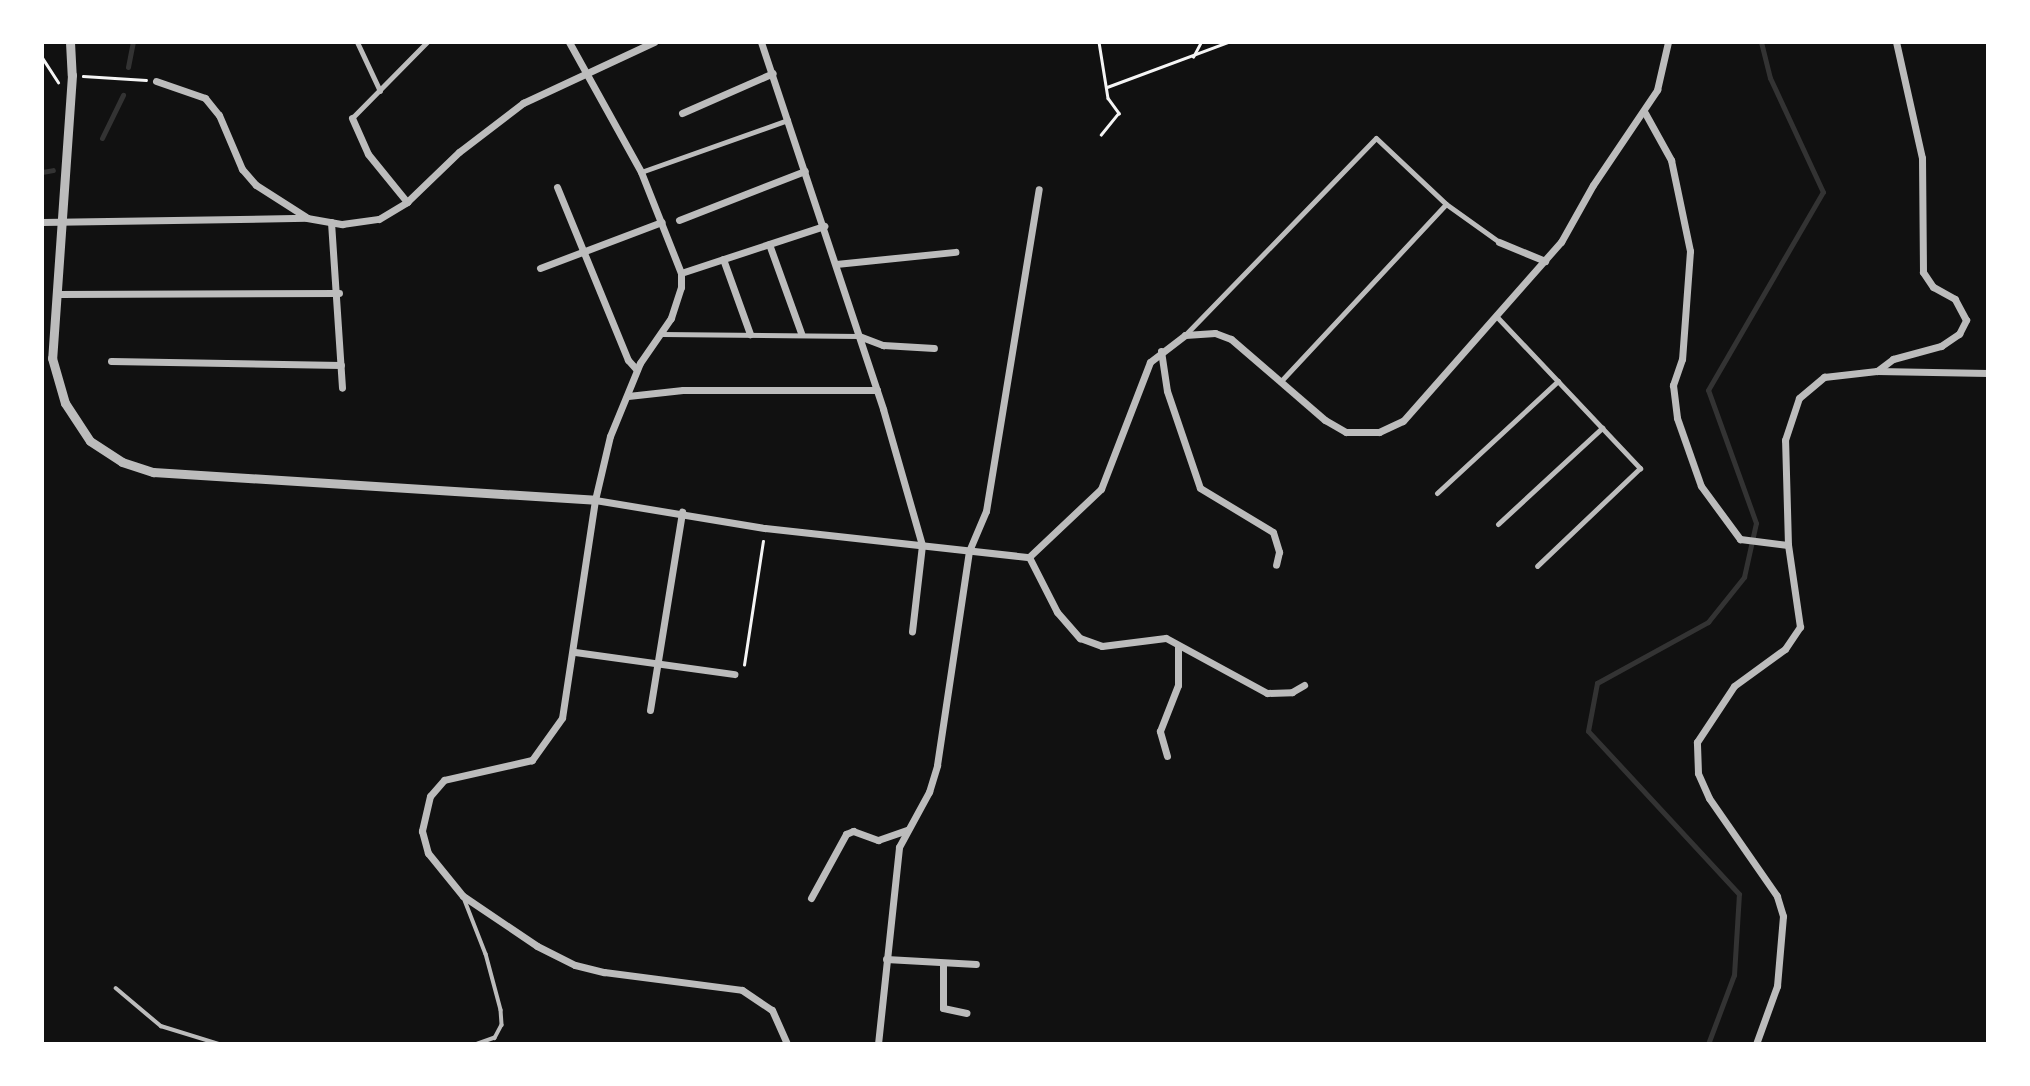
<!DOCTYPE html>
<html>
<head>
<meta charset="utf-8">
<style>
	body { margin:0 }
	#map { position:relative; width:2030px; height:1086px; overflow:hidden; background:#111; font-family:"Exo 2",sans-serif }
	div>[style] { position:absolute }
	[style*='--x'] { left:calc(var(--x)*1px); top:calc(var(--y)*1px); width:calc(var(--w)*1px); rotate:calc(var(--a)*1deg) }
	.stream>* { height:5px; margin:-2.5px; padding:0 2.5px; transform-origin:2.5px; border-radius:2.5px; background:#333 }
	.path>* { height:2.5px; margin:-1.25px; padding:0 1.25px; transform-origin:1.25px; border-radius:1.25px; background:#f5f5f5 }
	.service>* { height:3.5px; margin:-1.75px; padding:0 1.75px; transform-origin:1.75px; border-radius:1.75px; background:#bcbcbc }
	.pedestrian>* { height:5px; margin:-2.5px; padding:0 2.5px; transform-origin:2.5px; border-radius:2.5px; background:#bcbcbc }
	.minor>* { height:7px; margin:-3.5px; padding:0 3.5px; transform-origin:3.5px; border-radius:3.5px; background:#bcbcbc }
	.tertiary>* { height:9px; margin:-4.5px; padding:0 4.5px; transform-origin:4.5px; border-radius:4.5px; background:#bcbcbc }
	span { translate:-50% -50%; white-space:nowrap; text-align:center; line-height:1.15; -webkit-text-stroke:5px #fff; paint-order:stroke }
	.frame { position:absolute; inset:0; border:44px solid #fff; pointer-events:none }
</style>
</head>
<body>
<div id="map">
	<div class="stream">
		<i style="--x:128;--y:67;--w:25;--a:-79"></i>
		<i style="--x:102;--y:138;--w:48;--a:-64"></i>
		<i style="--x:42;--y:172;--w:11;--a:-10"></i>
		<i style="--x:1708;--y:1044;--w:74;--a:-69.4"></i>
		<i style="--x:1734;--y:975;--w:81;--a:-86.5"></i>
		<i style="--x:1739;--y:894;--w:222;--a:-132.8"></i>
		<i style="--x:1588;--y:731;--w:49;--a:-79.4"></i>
		<i style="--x:1597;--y:683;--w:127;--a:-28.8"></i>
		<i style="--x:1708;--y:622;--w:58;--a:-51.3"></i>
		<i style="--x:1744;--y:577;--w:55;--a:-77.5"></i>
		<i style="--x:1756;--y:523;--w:141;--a:-109.8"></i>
		<i style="--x:1708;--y:390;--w:229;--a:-59.9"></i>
		<i style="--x:1823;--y:192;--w:126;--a:-114.9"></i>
		<i style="--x:1770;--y:78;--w:37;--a:-104"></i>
	</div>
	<div class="path">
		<i style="--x:1099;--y:42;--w:57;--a:80.9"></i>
		<i style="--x:1108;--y:98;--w:19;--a:54"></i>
		<i style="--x:1119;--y:113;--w:28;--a:129"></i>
		<i style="--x:42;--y:57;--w:30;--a:57"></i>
		<i style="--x:1193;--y:57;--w:17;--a:-62"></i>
		<i style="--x:83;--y:76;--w:63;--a:3.6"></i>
		<i style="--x:1107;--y:87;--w:129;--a:-20.4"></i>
		<i style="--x:744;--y:665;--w:125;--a:-81.3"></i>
	</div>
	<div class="service">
		<i style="--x:464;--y:898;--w:60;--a:68.6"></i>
		<i style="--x:486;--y:954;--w:58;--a:75"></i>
		<i style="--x:501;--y:1010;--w:15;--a:86"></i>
		<i style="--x:502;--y:1025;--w:15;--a:118"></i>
		<i style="--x:495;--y:1038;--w:18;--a:161"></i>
		<i style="--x:116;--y:988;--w:59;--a:40.2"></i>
		<i style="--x:161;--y:1026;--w:61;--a:17.2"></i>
	</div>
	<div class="pedestrian">
		<i style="--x:357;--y:42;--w:54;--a:64.9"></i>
		<i style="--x:352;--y:118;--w:107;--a:-45.4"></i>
		<i style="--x:641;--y:172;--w:156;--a:-19.5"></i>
		<i style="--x:1498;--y:318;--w:207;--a:46.6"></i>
		<i style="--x:1640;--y:468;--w:142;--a:136.4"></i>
		<i style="--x:662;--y:334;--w:197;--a:0.6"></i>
		<i style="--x:1185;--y:335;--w:274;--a:-45.9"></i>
		<i style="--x:1376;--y:138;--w:96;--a:43.3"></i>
		<i style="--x:1446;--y:204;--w:65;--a:35.6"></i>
		<i style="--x:1281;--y:381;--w:242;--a:-47"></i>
		<i style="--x:1437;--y:493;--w:165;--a:-42.8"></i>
		<i style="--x:1498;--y:524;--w:142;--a:-42.7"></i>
	</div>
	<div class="minor">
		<i style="--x:569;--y:42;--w:149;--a:61"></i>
		<i style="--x:641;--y:172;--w:109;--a:68.4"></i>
		<i style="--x:681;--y:273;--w:14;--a:90"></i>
		<i style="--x:681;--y:287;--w:33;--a:108"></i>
		<i style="--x:671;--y:318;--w:55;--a:124.6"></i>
		<i style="--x:640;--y:363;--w:79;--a:112.3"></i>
		<i style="--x:610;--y:436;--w:66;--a:103.2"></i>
		<i style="--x:595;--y:500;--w:220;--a:98.6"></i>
		<i style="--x:562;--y:718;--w:52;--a:125.5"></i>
		<i style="--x:532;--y:760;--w:90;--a:167.2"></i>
		<i style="--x:444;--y:780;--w:21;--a:131"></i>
		<i style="--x:430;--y:796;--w:36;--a:103"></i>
		<i style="--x:422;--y:831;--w:23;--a:75"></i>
		<i style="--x:428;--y:853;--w:55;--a:50.9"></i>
		<i style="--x:463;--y:896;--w:89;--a:34"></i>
		<i style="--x:537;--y:946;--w:42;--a:26.6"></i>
		<i style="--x:575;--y:965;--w:30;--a:14"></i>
		<i style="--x:604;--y:972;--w:139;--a:7.4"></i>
		<i style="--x:742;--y:990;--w:36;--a:34"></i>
		<i style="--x:772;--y:1010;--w:37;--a:66"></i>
		<i style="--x:761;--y:42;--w:387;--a:71.6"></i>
		<i style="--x:883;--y:409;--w:141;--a:74"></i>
		<i style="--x:922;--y:545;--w:87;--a:96.6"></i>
		<i style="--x:156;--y:81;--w:52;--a:19.1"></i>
		<i style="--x:205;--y:98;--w:22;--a:51"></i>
		<i style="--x:219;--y:115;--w:59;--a:66.9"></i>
		<i style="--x:242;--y:169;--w:21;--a:49"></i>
		<i style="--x:256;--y:185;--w:59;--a:32.6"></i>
		<i style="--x:682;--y:113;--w:99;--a:-23.7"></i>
		<i style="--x:1645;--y:113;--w:54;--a:61"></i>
		<i style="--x:1671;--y:160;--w:93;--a:78.2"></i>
		<i style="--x:1690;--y:251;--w:108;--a:94.2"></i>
		<i style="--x:1682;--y:359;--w:28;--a:109"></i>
		<i style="--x:1673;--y:385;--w:33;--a:83"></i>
		<i style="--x:1677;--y:418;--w:72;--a:70.6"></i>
		<i style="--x:1701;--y:486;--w:66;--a:53.7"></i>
		<i style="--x:1740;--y:539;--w:48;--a:7.1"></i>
		<i style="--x:1788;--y:545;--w:105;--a:-91.6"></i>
		<i style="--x:1785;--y:440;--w:44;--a:-71.6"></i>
		<i style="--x:1799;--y:398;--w:33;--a:-40"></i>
		<i style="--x:1824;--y:377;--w:53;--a:-6.5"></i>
		<i style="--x:1877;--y:371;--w:111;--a:1"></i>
		<i style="--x:352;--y:118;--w:39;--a:66"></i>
		<i style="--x:368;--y:154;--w:62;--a:50.9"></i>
		<i style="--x:557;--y:187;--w:187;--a:67.7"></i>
		<i style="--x:628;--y:360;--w:13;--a:48"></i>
		<i style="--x:679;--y:220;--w:135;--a:-21.3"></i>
		<i style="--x:42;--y:222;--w:265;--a:-0.9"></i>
		<i style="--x:307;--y:218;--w:36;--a:10"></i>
		<i style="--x:342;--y:224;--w:37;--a:-8"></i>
		<i style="--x:379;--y:219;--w:33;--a:-31"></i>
		<i style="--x:407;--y:202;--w:72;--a:-43.9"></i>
		<i style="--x:459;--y:152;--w:81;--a:-37.4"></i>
		<i style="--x:523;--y:103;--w:145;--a:-25"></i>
		<i style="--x:331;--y:222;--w:166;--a:86.2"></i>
		<i style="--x:1499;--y:242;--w:50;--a:22.4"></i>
		<i style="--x:769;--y:244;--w:95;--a:70.2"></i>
		<i style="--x:723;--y:259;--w:80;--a:70.2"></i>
		<i style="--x:836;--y:264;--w:120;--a:-5.8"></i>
		<i style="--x:540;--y:268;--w:130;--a:-20.7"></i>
		<i style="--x:681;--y:273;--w:151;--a:-18.2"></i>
		<i style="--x:58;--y:294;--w:281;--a:-0.2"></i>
		<i style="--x:859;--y:336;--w:26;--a:21"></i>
		<i style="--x:883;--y:345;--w:51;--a:3.4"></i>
		<i style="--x:1161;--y:351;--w:40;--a:81.5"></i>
		<i style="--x:1167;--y:391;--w:102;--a:71.2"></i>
		<i style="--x:1200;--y:488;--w:85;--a:31.1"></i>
		<i style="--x:1273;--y:532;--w:21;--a:73"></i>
		<i style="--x:1279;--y:552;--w:13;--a:103"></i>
		<i style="--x:111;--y:361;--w:230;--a:1"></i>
		<i style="--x:1877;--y:371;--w:20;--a:-37"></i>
		<i style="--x:1893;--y:359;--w:50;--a:-15.2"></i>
		<i style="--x:1941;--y:346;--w:22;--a:-34"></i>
		<i style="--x:1959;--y:334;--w:16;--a:-63"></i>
		<i style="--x:1966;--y:320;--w:24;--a:-118"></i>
		<i style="--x:1955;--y:299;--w:25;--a:-151"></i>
		<i style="--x:1933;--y:287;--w:18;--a:-124"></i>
		<i style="--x:1923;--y:272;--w:114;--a:-90.5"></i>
		<i style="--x:1922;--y:158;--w:119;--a:-102.6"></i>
		<i style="--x:628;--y:396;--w:55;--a:-6.2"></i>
		<i style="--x:683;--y:390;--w:194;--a:0"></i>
		<i style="--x:595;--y:500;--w:172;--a:9.4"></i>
		<i style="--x:765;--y:528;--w:266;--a:6.3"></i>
		<i style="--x:1029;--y:557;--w:99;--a:-43.4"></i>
		<i style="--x:1101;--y:489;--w:136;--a:-68.9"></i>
		<i style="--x:1150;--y:362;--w:44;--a:-37.6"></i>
		<i style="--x:1185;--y:335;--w:30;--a:-4"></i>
		<i style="--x:1215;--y:333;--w:17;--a:21"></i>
		<i style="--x:1231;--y:339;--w:124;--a:40.8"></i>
		<i style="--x:1325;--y:420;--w:24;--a:30"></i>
		<i style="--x:1346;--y:432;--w:33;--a:0"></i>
		<i style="--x:1379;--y:432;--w:26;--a:-25"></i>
		<i style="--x:1403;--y:421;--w:239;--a:-48.6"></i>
		<i style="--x:1561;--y:242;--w:65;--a:-60.7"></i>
		<i style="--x:1593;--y:185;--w:115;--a:-56"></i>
		<i style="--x:1657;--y:90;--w:49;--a:-77.1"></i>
		<i style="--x:1029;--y:557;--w:62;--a:63"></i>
		<i style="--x:1057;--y:612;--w:35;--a:49"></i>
		<i style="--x:1080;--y:638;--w:23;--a:20"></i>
		<i style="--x:1102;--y:646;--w:64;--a:-7.1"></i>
		<i style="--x:1166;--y:638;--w:115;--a:28.6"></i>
		<i style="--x:1267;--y:693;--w:25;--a:-2"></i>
		<i style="--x:1292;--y:692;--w:14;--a:-30"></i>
		<i style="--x:575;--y:652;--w:161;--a:7.9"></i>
		<i style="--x:650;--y:710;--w:201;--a:-80.8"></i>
		<i style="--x:1167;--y:756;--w:26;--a:-106"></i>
		<i style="--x:1160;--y:731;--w:49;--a:-68.6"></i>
		<i style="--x:1178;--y:685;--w:38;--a:-90"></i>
		<i style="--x:811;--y:898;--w:73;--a:-61.3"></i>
		<i style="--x:846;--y:834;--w:8;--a:-23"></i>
		<i style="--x:853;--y:831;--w:27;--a:20"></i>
		<i style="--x:878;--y:840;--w:31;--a:-19"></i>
		<i style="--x:886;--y:959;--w:90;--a:3.2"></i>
		<i style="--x:943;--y:964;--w:44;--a:90"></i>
		<i style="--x:943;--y:1008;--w:24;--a:12"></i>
		<i style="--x:878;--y:1044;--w:198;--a:-83.9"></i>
		<i style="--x:899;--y:847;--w:63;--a:-61.4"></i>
		<i style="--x:929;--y:792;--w:28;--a:-73"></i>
		<i style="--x:937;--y:765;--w:216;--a:-81.5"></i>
		<i style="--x:969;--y:551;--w:43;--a:-67"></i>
		<i style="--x:986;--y:511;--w:326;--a:-80.7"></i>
		<i style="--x:1756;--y:1044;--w:62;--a:-70.1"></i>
		<i style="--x:1777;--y:986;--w:70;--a:-85.1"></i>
		<i style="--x:1783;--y:916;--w:21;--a:-107"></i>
		<i style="--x:1777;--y:896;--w:119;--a:-124.8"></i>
		<i style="--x:1709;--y:798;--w:27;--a:-114"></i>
		<i style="--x:1698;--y:773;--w:31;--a:-92"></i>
		<i style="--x:1697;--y:742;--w:67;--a:-56.5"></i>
		<i style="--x:1734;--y:686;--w:63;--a:-36"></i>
		<i style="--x:1785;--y:649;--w:27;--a:-56"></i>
		<i style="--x:1800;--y:627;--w:83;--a:-98.3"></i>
	</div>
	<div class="tertiary">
		<i style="--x:70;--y:42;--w:33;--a:87"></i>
		<i style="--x:72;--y:75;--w:284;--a:94"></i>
		<i style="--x:52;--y:358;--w:47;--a:73.9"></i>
		<i style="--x:65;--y:403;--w:45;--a:56.7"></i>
		<i style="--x:90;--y:441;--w:38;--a:33"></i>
		<i style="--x:122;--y:462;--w:33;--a:18"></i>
		<i style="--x:153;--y:472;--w:443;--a:3.6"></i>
	</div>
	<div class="frame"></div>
</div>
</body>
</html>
